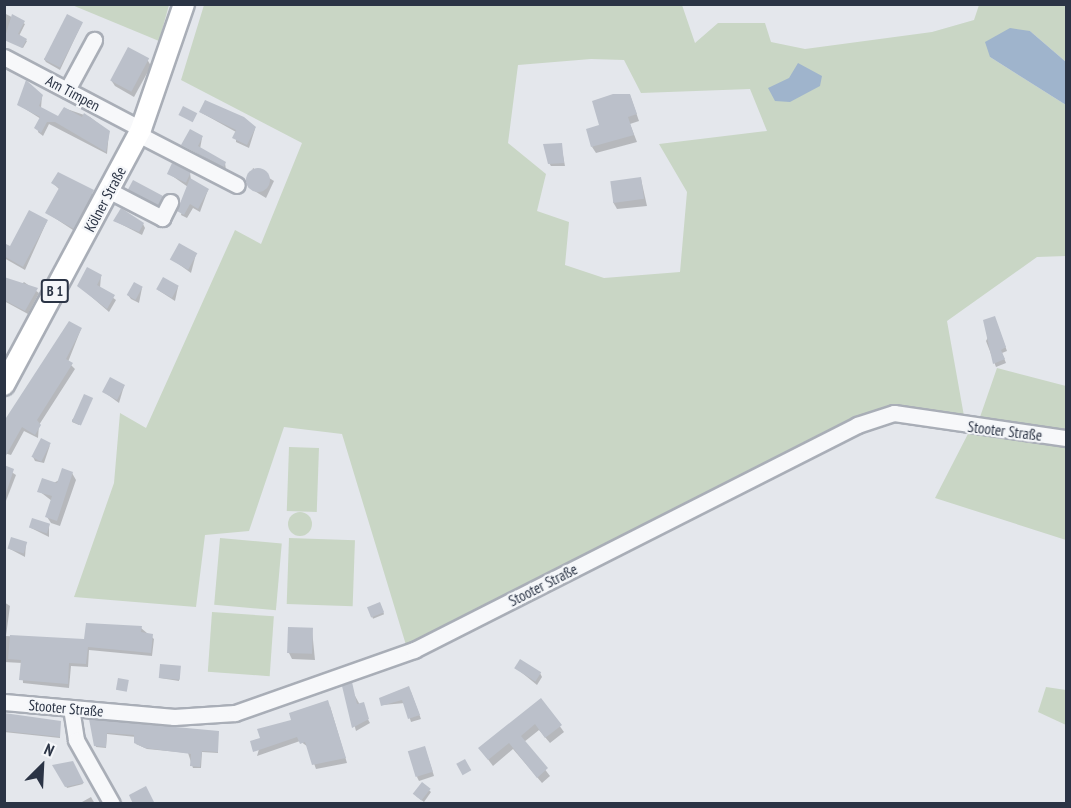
<!DOCTYPE html>
<html>
<head>
<meta charset="utf-8">
<style>
	body { margin:0 }
	#map { position:relative; width:1071px; height:808px; overflow:hidden; background:#e4e7ec; font-family:"PT Sans Narrow",sans-serif }
	div>[style] { position:absolute }
	[style*='--x'] { left:calc(var(--x)*1px); top:calc(var(--y)*1px); width:calc(var(--w)*1px); rotate:calc(var(--a)*1deg) }
	.green>* { inset:0; background:#c9d6c5; transform-origin:0 0 }
	.round { border-radius:50% }
	.water>* { inset:0; background:#9fb4cc }
	.shadow>* { inset:0; background:#0003; transform-origin:0 0 }
	.building>* { inset:0; background:#bbc0ca; transform-origin:0 0 }
	.roads { filter:drop-shadow(2px 0 #a9aeb7) drop-shadow(-2px 0 #a9aeb7) drop-shadow(0 2px #a9aeb7) drop-shadow(0 -2px #a9aeb7) }
	.minor>* { height:15px; margin:-7.5px; padding:0 7.5px; transform-origin:7.5px; border-radius:7.5px; background:#f7f8fa }
	.major>* { height:20px; margin:-10px; padding:0 10px; transform-origin:10px; border-radius:10px; background:#fff }
	span { translate:-50% -50%; white-space:nowrap; text-align:center; line-height:1.15; -webkit-text-stroke:4.5px #f4f6f9; paint-order:stroke }
	.shield-label span { padding:2px 4px; background:#f4f6f9; border:2px solid; border-radius:4px; -webkit-text-stroke-width:0 }
	.shield-label { font-size:14px; color:#2b3445; font-weight:700 }
	.street-label { font-size:15px; color:#2b3445 }
	.frame { position:absolute; inset:0; border:6px solid #2b3445; pointer-events:none }
	.north { position:absolute; left:12px; top:736px; width:60px; height:60px; -webkit-text-stroke:4px #f4f6f9; paint-order:stroke; rotate:24deg; font-size:16px; font-weight:700; line-height:24px; text-align:center; color:#2b3445 }
	.north::after { content:''; display:block; margin:auto; width:21px; height:27px; background:#2b3445; clip-path:polygon(50% 0,100% 100%,50% 72%,0 100%) }
</style>
</head>
<body>
<div id="map">
	<div class="green">
		<i style="clip-path:polygon(72px 5px,169px 5px,159px 41px)"></i>
		<i style="clip-path:polygon(evenodd,204px 5px,682px 5px,695px 43px,718px 23px,765px 23px,771px 42px,805px 49px,932px 32px,974px 20px,979px 5px,1066px 5px,1066px 62px,1030px 31px,990px 57px,1066px 105px,1066px 256px,1037px 257px,947px 321px,964px 416px,980px 417px,997px 368px,1066px 386px,1066px 540px,935px 498px,970px 430px,899px 419px,874px 423px,533px 580px,406px 645px,342px 434px,284px 427px,249px 531px,205px 535px,196px 607px,74px 597px,114px 483px,120px 413px,146px 428px,235px 230px,261px 244px,302px 143px,181px 80px,204px 5px,591px 59px,624px 60px,641px 93px,750px 89px,767px 131px,659px 144px,687px 192px,680px 272px,604px 278px,565px 265px,569px 222px,537px 211px,546px 174px,508px 143px,518px 65px,591px 59px)"></i>
		<i style="left:289px;top:447px;width:30px;height:64px;rotate:2deg"></i>
		<i class="round" style="left:288px;top:512px;width:24px;height:24px"></i>
		<i style="left:220px;top:538px;width:62px;height:67px;rotate:5deg"></i>
		<i style="left:289px;top:538px;width:66px;height:66px;rotate:2deg"></i>
		<i style="left:212px;top:612px;width:62px;height:60px;rotate:4deg"></i>
		<i style="clip-path:polygon(1046px 687px,1066px 690px,1066px 725px,1038px 712px)"></i>
	</div>
	<div class="water">
		<i style="clip-path:polygon(1010px 28px,1030px 31px,1066px 62px,1066px 105px,990px 57px,985px 42px)"></i>
		<i style="clip-path:polygon(798px 63px,822px 76px,820px 86px,790px 102px,775px 101px,768px 88px,789px 78px)"></i>
	</div>
	<div class="shadow">
		<i style="clip-path:polygon(4px 13px,25px 24px,19px 36px,27px 41px,23px 48px,4px 38px)"></i>
		<i style="clip-path:polygon(82px 23px,60px 70px,46px 62px,44px 59px)"></i>
		<i style="clip-path:polygon(147px 59px,151px 66px,134px 97px,115px 86px,111px 80px)"></i>
		<i style="clip-path:polygon(630px 95px,639px 121px,630px 124px,637px 142px,596px 153px,592px 147px,600px 126px)"></i>
		<i style="clip-path:polygon(42px 96px,41px 108px,59px 118px,64px 108px,90px 117px,109px 132px,107px 154px,49px 124px,43px 136px,38px 132px,41px 119px,19px 105px)"></i>
		<i style="clip-path:polygon(200px 112px,255px 129px,249px 148px,236px 142px,236px 132px)"></i>
		<i style="clip-path:polygon(202px 138px,200px 149px,225px 163px,226px 170px,183px 145px)"></i>
		<i style="clip-path:polygon(561px 144px,565px 166px,551px 166px,549px 163px)"></i>
		<i style="clip-path:polygon(253px 168px,274px 181px,266px 198px,248px 187px)"></i>
		<i style="clip-path:polygon(168px 173px,190px 173px,191px 180px,208px 190px,200px 212px,193px 208px,187px 218px,181px 215px,188px 187px)"></i>
		<i style="clip-path:polygon(58px 174px,96px 196px,76px 232px,47px 213px,60px 190px,53px 183px)"></i>
		<i style="clip-path:polygon(641px 179px,647px 206px,617px 209px,613px 202px)"></i>
		<i style="clip-path:polygon(47px 221px,25px 270px,4px 258px,4px 247px,10px 248px)"></i>
		<i style="clip-path:polygon(115px 221px,143px 224px,145px 228px,142px 235px)"></i>
		<i style="clip-path:polygon(196px 254px,191px 273px,173px 260px)"></i>
		<i style="clip-path:polygon(101px 276px,100px 288px,116px 300px,109px 312px,79px 286px)"></i>
		<i style="clip-path:polygon(24px 282px,39px 293px,28px 314px,4px 301px)"></i>
		<i style="clip-path:polygon(178px 287px,175px 301px,158px 290px)"></i>
		<i style="clip-path:polygon(142px 288px,139px 303px,131px 299px,128px 295px)"></i>
		<i style="clip-path:polygon(996px 321px,1007px 351px,1002px 353px,1006px 363px,996px 367px,986px 341px)"></i>
		<i style="clip-path:polygon(81px 329px,68px 362px,75px 369px,39px 425px,38px 438px,24px 431px,11px 455px,4px 453px)"></i>
		<i style="clip-path:polygon(124px 386px,119px 403px,104px 392px)"></i>
		<i style="clip-path:polygon(92px 399px,79px 425px,72px 422px,72px 420px)"></i>
		<i style="clip-path:polygon(50px 445px,44px 463px,35px 461px,33px 457px)"></i>
		<i style="clip-path:polygon(4px 467px,16px 475px,4px 506px)"></i>
		<i style="clip-path:polygon(72px 473px,76px 480px,60px 526px,51px 523px,47px 517px,52px 501px,39px 491px)"></i>
		<i style="clip-path:polygon(49px 525px,49px 537px,31px 528px)"></i>
		<i style="clip-path:polygon(26px 544px,25px 557px,8px 548px)"></i>
		<i style="clip-path:polygon(4px 602px,10px 606px,6px 636px,86px 641px,141px 628px,154px 639px,152px 656px,89px 650px,88px 667px,71px 666px,69px 688px,23px 683px,22px 663px,4px 662px)"></i>
		<i style="left:380px;top:604px;width:11px;height:12px;rotate:68deg"></i>
		<i style="clip-path:polygon(312px 630px,315px 660px,292px 659px,289px 653px)"></i>
		<i style="clip-path:polygon(516px 668px,540px 673px,542px 677px,537px 685px)"></i>
		<i style="clip-path:polygon(180px 669px,179px 681px,160px 678px)"></i>
		<i style="clip-path:polygon(349px 685px,370px 723px,356px 731px,344px 687px)"></i>
		<i style="clip-path:polygon(411px 692px,421px 719px,411px 722px,405px 703px,383px 705px)"></i>
		<i style="clip-path:polygon(541px 700px,564px 732px,550px 743px,539px 730px,524px 742px,550px 776px,542px 783px,513px 749px,493px 766px,484px 754px)"></i>
		<i style="clip-path:polygon(330px 706px,347px 763px,316px 769px,308px 747px,300px 741px,257px 756px,262px 739px)"></i>
		<i style="clip-path:polygon(4px 715px,60px 723px,60px 738px,4px 732px)"></i>
		<i style="clip-path:polygon(91px 721px,218px 733px,218px 753px,202px 752px,201px 768px,193px 768px,188px 753px,147px 749px,136px 744px,136px 737px,107px 734px,106px 748px,96px 747px)"></i>
		<i style="clip-path:polygon(425px 748px,434px 776px,419px 781px,417px 777px)"></i>
		<i style="clip-path:polygon(72px 762px,83px 784px,67px 788px,54px 766px)"></i>
		<i style="clip-path:polygon(422px 784px,431px 792px,424px 802px,416px 796px)"></i>
		<i style="clip-path:polygon(91px 797px,95px 804px,83px 804px,82px 802px)"></i>
	</div>
	<div class="building">
		<i style="clip-path:polygon(12px 14px,25px 21px,18px 34px,27px 39px,22px 48px,4px 40px)"></i>
		<i style="left:67px;top:14px;width:18px;height:51px;rotate:27deg"></i>
		<i style="left:128px;top:47px;width:24px;height:38px;rotate:28deg"></i>
		<i style="clip-path:polygon(26px 80px,43px 95px,39px 106px,58px 116px,64px 107px,82px 117px,84px 113px,110px 131px,106px 152px,55px 122px,47px 122px,41px 133px,34px 128px,40px 117px,17px 105px)"></i>
		<i style="clip-path:polygon(613px 94px,630px 94px,637px 114px,628px 117px,634px 135px,591px 147px,586px 129px,599px 125px,592px 101px)"></i>
		<i style="clip-path:polygon(205px 100px,244px 117px,256px 127px,247px 145px,232px 138px,236px 130px,199px 112px)"></i>
		<i style="left:183px;top:106px;width:16px;height:10px;rotate:27deg"></i>
		<i style="clip-path:polygon(190px 129px,203px 136px,198px 146px,226px 162px,224px 167px,181px 145px)"></i>
		<i style="clip-path:polygon(562px 143px,564px 163px,548px 164px,543px 144px)"></i>
		<i style="left:172px;top:163px;width:21px;height:12px;rotate:25deg"></i>
		<i class="round" style="left:246px;top:168px;width:24px;height:24px"></i>
		<i style="clip-path:polygon(58px 172px,94px 190px,74px 229px,45px 213px,59px 188px,51px 183px)"></i>
		<i style="left:641px;top:177px;width:22px;height:31px;rotate:82deg"></i>
		<i style="clip-path:polygon(190px 178px,209px 189px,198px 209px,190px 204px,184px 215px,177px 211px)"></i>
		<i style="left:133px;top:180px;width:34px;height:11px;rotate:28deg"></i>
		<i style="clip-path:polygon(121px 208px,144px 223px,139px 232px,113px 221px)"></i>
		<i style="clip-path:polygon(29px 210px,48px 220px,23px 267px,4px 256px,4px 243px,10px 246px)"></i>
		<i style="left:179px;top:243px;width:21px;height:19px;rotate:29deg"></i>
		<i style="clip-path:polygon(87px 267px,102px 275px,97px 285px,115px 295px,107px 309px,77px 286px)"></i>
		<i style="clip-path:polygon(4px 277px,38px 288px,25px 311px,4px 300px)"></i>
		<i style="left:163px;top:277px;width:18px;height:14px;rotate:29deg"></i>
		<i style="left:134px;top:282px;width:10px;height:15px;rotate:29deg"></i>
		<i style="clip-path:polygon(995px 316px,1006px 347px,1001px 350px,1005px 359px,993px 364px,983px 320px)"></i>
		<i style="clip-path:polygon(69px 321px,82px 328px,66px 359px,73px 363px,37px 420px,41px 425px,35px 435px,22px 427px,4px 459px,4px 421px)"></i>
		<i style="left:110px;top:377px;width:17px;height:17px;rotate:28deg"></i>
		<i style="left:84px;top:394px;width:10px;height:30px;rotate:24deg"></i>
		<i style="left:41px;top:438px;width:11px;height:21px;rotate:27deg"></i>
		<i style="clip-path:polygon(4px 465px,14px 469px,6px 493px,4px 493px)"></i>
		<i style="clip-path:polygon(62px 468px,73px 472px,57px 521px,45px 517px,52px 496px,37px 492px,42px 478px,57px 483px)"></i>
		<i style="left:32px;top:518px;width:19px;height:10px;rotate:18deg"></i>
		<i style="left:11px;top:537px;width:17px;height:12px;rotate:17deg"></i>
		<i style="left:380px;top:602px;width:11px;height:14px;rotate:68deg"></i>
		<i style="clip-path:polygon(86px 623px,142px 626px,141px 632px,153px 634px,151px 653px,88px 647px,86px 664px,69px 663px,68px 684px,19px 680px,21px 660px,8px 659px,10px 635px,84px 639px)"></i>
		<i style="left:288px;top:627px;width:25px;height:26px;rotate:2deg"></i>
		<i style="left:520px;top:659px;width:25px;height:11px;rotate:32deg"></i>
		<i style="left:160px;top:664px;width:21px;height:14px;rotate:5deg"></i>
		<i style="left:118px;top:678px;width:11px;height:12px;rotate:10deg"></i>
		<i style="clip-path:polygon(352px 682px,357px 704px,364px 702px,369px 719px,352px 728px,342px 686px)"></i>
		<i style="clip-path:polygon(409px 686px,420px 715px,408px 719px,402px 700px,381px 706px,379px 698px)"></i>
		<i style="clip-path:polygon(541px 698px,562px 725px,545px 738px,535px 724px,521px 736px,548px 768px,537px 778px,509px 743px,488px 760px,478px 748px)"></i>
		<i style="clip-path:polygon(328px 700px,346px 758px,312px 765px,305px 742px,300px 744px,297px 737px,253px 752px,250px 741px,260px 738px,257px 729px,291px 720px,289px 713px)"></i>
		<i style="clip-path:polygon(4px 713px,61px 721px,60px 737px,4px 731px)"></i>
		<i style="clip-path:polygon(89px 719px,219px 731px,218px 752px,202px 751px,200px 767px,190px 766px,191px 754px,145px 748px,134px 743px,134px 735px,107px 733px,106px 747px,94px 746px)"></i>
		<i style="left:425px;top:746px;width:27px;height:18px;rotate:73deg"></i>
		<i style="left:465px;top:759px;width:13px;height:10px;rotate:61deg"></i>
		<i style="clip-path:polygon(73px 761px,84px 783px,65px 787px,52px 765px)"></i>
		<i style="left:422px;top:782px;width:11px;height:15px;rotate:38deg"></i>
		<i style="clip-path:polygon(146px 786px,155px 804px,133px 804px,129px 795px)"></i>
	</div>
	<div class="roads">
		<div class="minor">
			<i style="--x:4;--y:57;--w:155;--a:27.7"></i>
			<i style="--x:67;--y:90;--w:57;--a:-61.6"></i>
			<i style="--x:138;--y:134;--w:111;--a:27.3"></i>
			<i style="--x:110;--y:191;--w:59;--a:27.4"></i>
			<i style="--x:162;--y:218;--w:18;--a:-63"></i>
			<i style="--x:4;--y:702;--w:171;--a:5"></i>
			<i style="--x:174;--y:717;--w:61;--a:-3.8"></i>
			<i style="--x:235;--y:713;--w:190;--a:-19.4"></i>
			<i style="--x:414;--y:650;--w:497;--a:-26.9"></i>
			<i style="--x:857;--y:425;--w:39;--a:-18"></i>
			<i style="--x:894;--y:413;--w:174;--a:8.3"></i>
			<i style="--x:71;--y:708;--w:32;--a:81"></i>
			<i style="--x:76;--y:740;--w:73;--a:60.6"></i>
		</div>
		<div class="major">
			<i style="--x:4;--y:385;--w:290;--a:-61.8"></i>
			<i style="--x:141;--y:129;--w:132;--a:-71"></i>
		</div>
	</div>
	<div class="shield-label">
		<span style="left:55px;top:291px">B 1</span>
	</div>
	<div class="street-label">
		<span style="left:73px;top:93px;rotate:28deg">Am Timpen</span>
		<span style="left:105px;top:199px;rotate:-62deg">Kölner Straße</span>
		<span style="left:1005px;top:431px;rotate:7deg">Stooter Straße</span>
		<span style="left:543px;top:585px;rotate:-27deg">Stooter Straße</span>
		<span style="left:66px;top:708px;rotate:5deg">Stooter Straße</span>
	</div>
	<div class="frame"></div>
	<div class="north">N</div>
</div>
</body>
</html>
